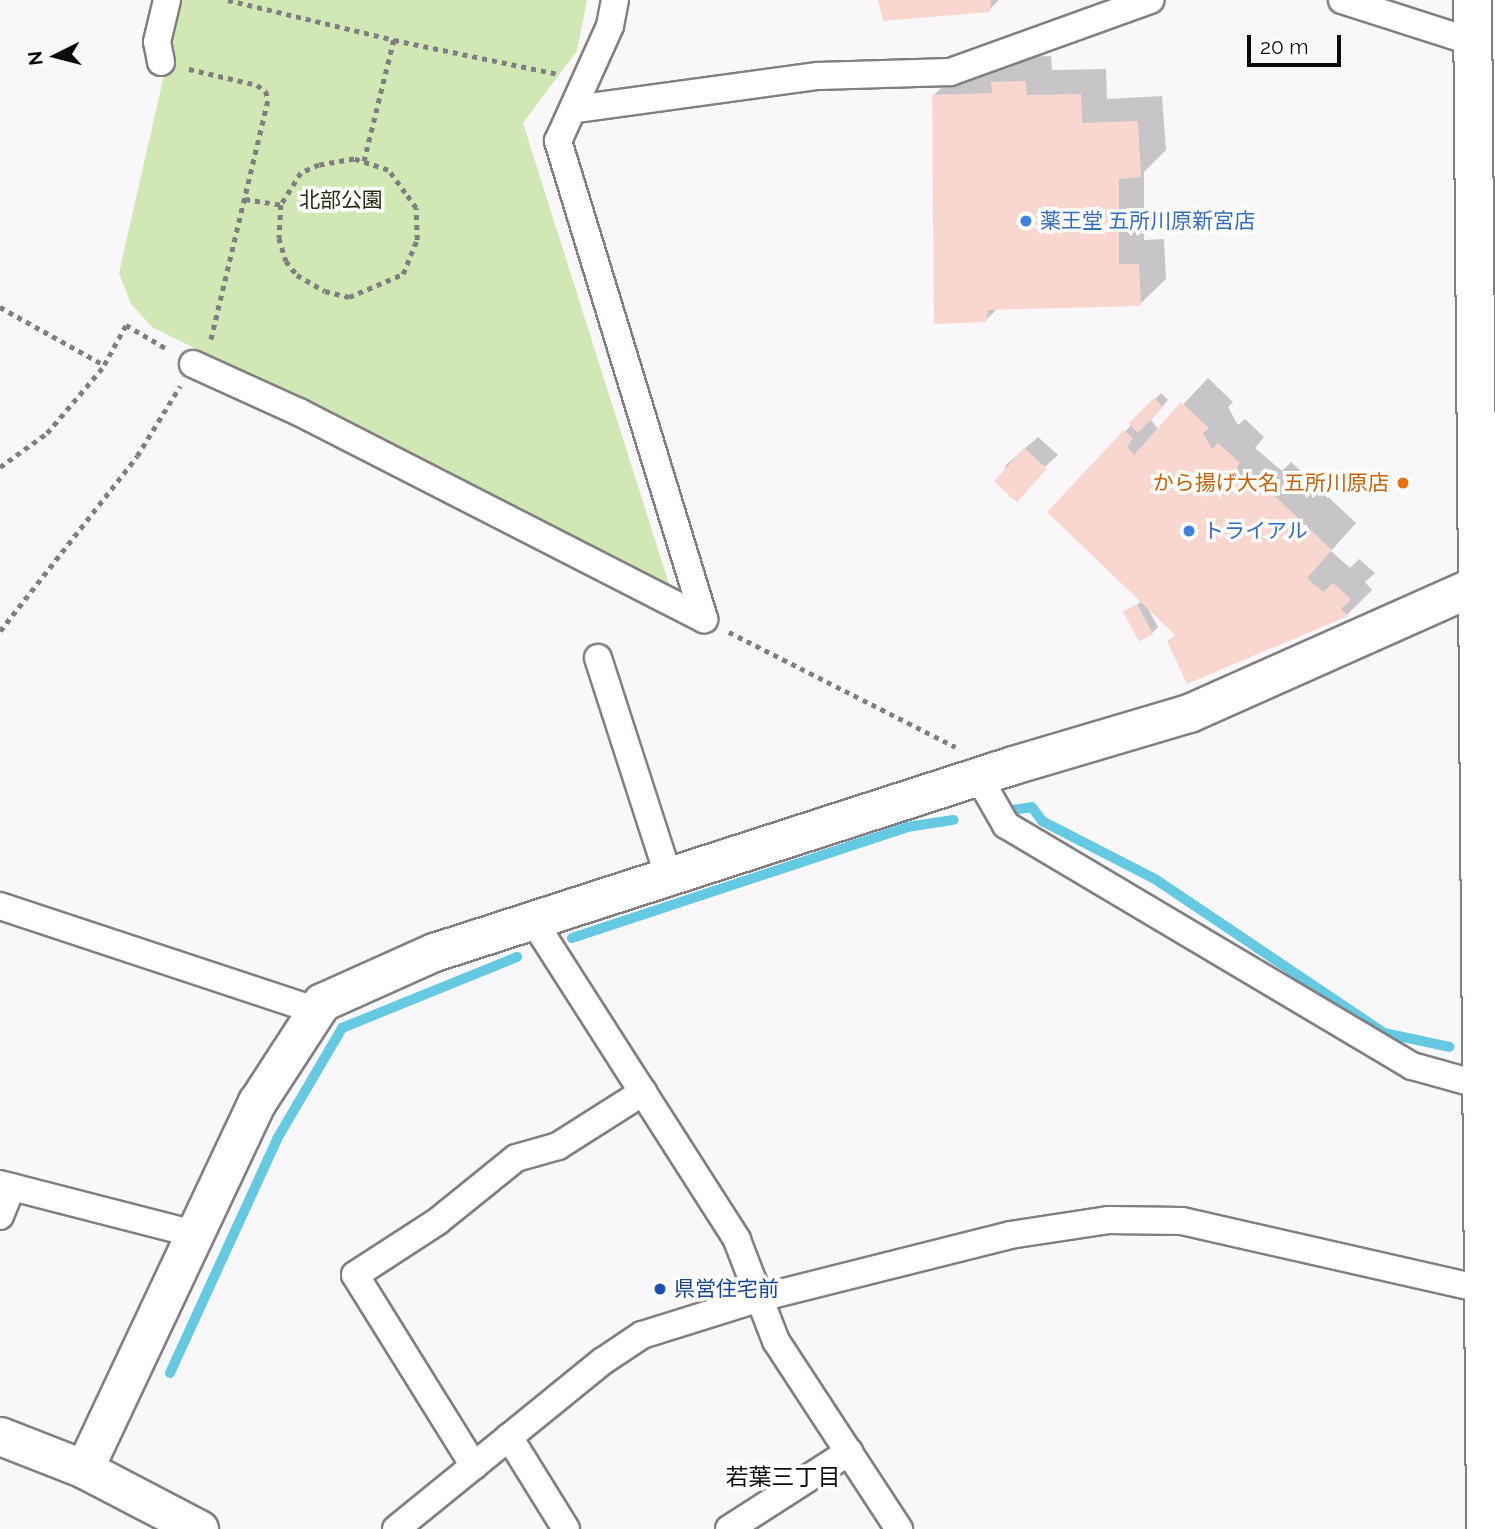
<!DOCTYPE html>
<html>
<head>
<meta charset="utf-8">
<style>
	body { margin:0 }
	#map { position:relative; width:1495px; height:1529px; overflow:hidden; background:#faf7fb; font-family:Raleway,"Noto Sans JP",sans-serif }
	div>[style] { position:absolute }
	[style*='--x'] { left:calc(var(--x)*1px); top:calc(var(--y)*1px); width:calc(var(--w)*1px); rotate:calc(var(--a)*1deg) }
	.green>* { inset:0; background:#d2e8b4 }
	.shadow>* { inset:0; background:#0003 }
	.stream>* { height:10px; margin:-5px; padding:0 5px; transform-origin:5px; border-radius:5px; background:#65c9e2 }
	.building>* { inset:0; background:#f9d7cf; transform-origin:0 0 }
	.path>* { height:4.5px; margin-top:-2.25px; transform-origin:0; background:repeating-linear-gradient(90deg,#807e80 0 5px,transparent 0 10px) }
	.roads { filter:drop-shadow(2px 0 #827f82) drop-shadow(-2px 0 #827f82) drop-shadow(0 2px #827f82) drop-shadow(0 -2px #827f82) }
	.street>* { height:26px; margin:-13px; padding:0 13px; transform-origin:13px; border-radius:13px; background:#fff }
	.secondary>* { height:37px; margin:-18.5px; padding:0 18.5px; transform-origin:18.5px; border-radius:18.5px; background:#fff }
	.dots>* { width:19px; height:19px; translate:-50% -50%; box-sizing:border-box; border:4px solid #fff; border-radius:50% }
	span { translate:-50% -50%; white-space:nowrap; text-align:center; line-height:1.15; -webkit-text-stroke:7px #fff; paint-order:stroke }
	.park-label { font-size:21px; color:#242f11 }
	.shop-label { font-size:21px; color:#366cbe }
	.left { translate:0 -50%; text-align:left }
	.food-label { font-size:21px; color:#c56008 }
	.right { translate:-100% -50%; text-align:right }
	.transit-label { font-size:21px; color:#164399 }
	.neighbourhood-label { font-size:23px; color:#0c0b0c }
	.north { position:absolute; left:21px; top:21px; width:70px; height:70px; -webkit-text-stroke:5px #fff; paint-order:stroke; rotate:264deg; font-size:19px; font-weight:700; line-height:28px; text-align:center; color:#0c0b0c }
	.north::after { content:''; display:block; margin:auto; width:24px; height:32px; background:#0c0b0c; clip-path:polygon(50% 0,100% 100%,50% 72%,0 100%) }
	.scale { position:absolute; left:1247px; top:35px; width:94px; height:32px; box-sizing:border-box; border:4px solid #0c0b0c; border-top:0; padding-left:9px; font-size:21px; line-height:24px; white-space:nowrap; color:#0c0b0c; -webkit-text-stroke:5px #fff; paint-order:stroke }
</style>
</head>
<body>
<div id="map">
	<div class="green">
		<i style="clip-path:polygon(181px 0,587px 0,577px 51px,523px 123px,669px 584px,152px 327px,131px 304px,119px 273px)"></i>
	</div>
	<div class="shadow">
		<i style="clip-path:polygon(880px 0,999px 0,989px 10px)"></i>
		<i style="clip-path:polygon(1051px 56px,1052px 70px,1106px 69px,1107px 99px,1162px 96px,1166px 150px,1144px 172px,1144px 240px,1164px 239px,1166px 279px,1140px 304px,998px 308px,985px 321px,933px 96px,959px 70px,1007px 68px,1018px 57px)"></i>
		<i style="clip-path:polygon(1208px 378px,1233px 402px,1228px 407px,1238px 425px,1245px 419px,1264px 437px,1255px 448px,1282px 471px,1291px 462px,1356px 523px,1331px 551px,1350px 568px,1359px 559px,1375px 573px,1365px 582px,1372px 590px,1347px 615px,1188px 682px,1177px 634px,1147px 607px,1158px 627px,1152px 633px,1125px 613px,1142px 601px,1050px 512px,1161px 393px,1168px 400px,1151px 420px,1159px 430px)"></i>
		<i style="clip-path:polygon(1038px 437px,1058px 455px,1010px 498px,1005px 466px)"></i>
	</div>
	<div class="stream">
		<i style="--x:1005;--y:811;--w:27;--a:-8"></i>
		<i style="--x:1032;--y:807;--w:17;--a:54"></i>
		<i style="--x:1042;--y:821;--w:127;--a:27.2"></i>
		<i style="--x:1155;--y:879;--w:276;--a:33.9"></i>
		<i style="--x:1384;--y:1033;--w:67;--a:12"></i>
		<i style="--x:572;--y:938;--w:353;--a:-18.3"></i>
		<i style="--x:907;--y:827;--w:47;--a:-8.7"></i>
		<i style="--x:170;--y:1373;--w:257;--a:-65.4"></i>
		<i style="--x:277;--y:1139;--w:129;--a:-59.6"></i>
		<i style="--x:342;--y:1028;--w:189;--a:-22.1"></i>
	</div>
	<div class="building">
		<i style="clip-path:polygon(878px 0,991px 0,990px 12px,883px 21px)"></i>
		<i style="clip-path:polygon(1026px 81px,1027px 95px,1081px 94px,1082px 123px,1138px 121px,1141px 177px,1119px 179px,1119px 264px,1139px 264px,1141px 306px,988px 310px,986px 322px,934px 324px,932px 95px,992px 93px,991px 82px)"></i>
		<i style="left:1154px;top:398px;width:13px;height:36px;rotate:45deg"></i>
		<i style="clip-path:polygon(1181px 402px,1209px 428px,1203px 433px,1212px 449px,1218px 443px,1240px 463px,1231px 474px,1256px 495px,1265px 487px,1332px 550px,1307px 578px,1323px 592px,1333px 583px,1351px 599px,1341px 609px,1348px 616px,1187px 684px,1167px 641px,1175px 635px,1047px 512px,1124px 430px,1133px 438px,1127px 447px,1134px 455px)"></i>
		<i style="left:1024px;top:448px;width:31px;height:45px;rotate:42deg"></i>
		<i style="left:1137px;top:604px;width:34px;height:16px;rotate:62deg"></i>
	</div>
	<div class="path">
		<i style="--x:228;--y:0;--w:171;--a:13.5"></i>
		<i style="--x:394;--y:40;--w:126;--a:103.8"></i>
		<i style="--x:394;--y:40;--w:167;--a:11.7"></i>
		<i style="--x:189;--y:69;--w:70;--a:13.2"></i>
		<i style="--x:257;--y:85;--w:11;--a:34"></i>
		<i style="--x:266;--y:91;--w:10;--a:79"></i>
		<i style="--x:268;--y:101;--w:247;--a:103.4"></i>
		<i style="--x:245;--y:199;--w:36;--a:9"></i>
		<i style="--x:281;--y:205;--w:33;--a:93"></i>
		<i style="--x:279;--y:238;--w:24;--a:73"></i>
		<i style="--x:286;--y:261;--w:18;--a:52"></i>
		<i style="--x:297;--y:275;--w:32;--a:30"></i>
		<i style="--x:325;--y:291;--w:25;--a:14"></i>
		<i style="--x:349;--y:297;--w:59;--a:-23.1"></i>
		<i style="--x:403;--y:274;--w:37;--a:-68"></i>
		<i style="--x:417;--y:240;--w:32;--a:-92"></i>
		<i style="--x:416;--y:208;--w:19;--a:-126"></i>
		<i style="--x:405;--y:193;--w:29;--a:-126"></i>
		<i style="--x:388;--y:170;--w:36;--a:-162"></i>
		<i style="--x:354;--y:159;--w:36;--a:170"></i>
		<i style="--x:319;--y:165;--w:20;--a:156"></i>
		<i style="--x:301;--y:173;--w:38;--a:122"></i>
		<i style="--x:0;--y:307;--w:119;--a:29.1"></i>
		<i style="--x:104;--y:365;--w:46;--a:-61.2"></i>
		<i style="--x:126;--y:325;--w:50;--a:30.2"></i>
		<i style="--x:0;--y:467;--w:58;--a:-35.9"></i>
		<i style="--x:47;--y:433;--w:88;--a:-49.6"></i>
		<i style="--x:0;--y:631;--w:222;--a:-51.9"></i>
		<i style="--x:137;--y:456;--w:82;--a:-58.4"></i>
		<i style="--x:729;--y:632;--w:254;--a:26.9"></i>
	</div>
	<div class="roads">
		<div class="street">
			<i style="--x:615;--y:0;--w:26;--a:101"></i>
			<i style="--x:610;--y:26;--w:126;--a:114.3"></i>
			<i style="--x:558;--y:141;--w:500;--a:73"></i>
			<i style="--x:1342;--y:0;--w:138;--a:17.8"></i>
			<i style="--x:161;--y:62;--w:20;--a:-101"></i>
			<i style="--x:157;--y:42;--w:43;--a:-76.6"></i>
			<i style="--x:576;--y:109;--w:244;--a:-7.8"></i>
			<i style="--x:818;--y:76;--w:132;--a:-1.7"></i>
			<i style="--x:950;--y:72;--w:213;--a:-19.8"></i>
			<i style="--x:193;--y:364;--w:116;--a:24.4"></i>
			<i style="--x:299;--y:412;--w:455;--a:27.1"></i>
			<i style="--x:598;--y:658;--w:231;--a:72.1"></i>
			<i style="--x:979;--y:778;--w:54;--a:60.1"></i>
			<i style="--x:1006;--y:825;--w:472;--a:30.7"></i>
			<i style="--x:1412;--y:1066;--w:86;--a:15.5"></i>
			<i style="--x:0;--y:906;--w:332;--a:18.3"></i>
			<i style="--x:534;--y:922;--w:377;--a:57.4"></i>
			<i style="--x:737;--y:1240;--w:108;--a:68.9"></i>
			<i style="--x:776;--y:1341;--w:225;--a:56.8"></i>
			<i style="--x:0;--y:1184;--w:204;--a:14.4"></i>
			<i style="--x:0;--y:1216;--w:31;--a:-68"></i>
			<i style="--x:509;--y:1437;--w:108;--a:58.2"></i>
			<i style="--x:474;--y:1466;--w:225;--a:-121.9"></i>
			<i style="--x:355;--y:1275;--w:99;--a:-33"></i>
			<i style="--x:438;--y:1221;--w:100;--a:-38.9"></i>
			<i style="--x:516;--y:1158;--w:44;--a:-15.9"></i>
			<i style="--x:558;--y:1146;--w:101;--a:-32.4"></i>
			<i style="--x:396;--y:1529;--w:267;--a:-39.1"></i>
			<i style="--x:603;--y:1361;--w:47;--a:-33.7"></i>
			<i style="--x:642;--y:1335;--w:124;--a:-17.4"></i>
			<i style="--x:760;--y:1298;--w:258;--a:-14.1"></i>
			<i style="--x:1010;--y:1235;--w:99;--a:-8.7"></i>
			<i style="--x:1108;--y:1220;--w:74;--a:0.8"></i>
			<i style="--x:1182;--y:1221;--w:321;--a:12.8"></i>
			<i style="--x:729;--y:1529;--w:143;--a:-32.7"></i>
		</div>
		<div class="secondary">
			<i style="--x:1472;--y:0;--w:1529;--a:89.51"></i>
			<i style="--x:0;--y:1436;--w:90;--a:21.4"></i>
			<i style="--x:84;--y:1469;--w:130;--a:27.6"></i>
			<i style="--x:84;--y:1469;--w:406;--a:-64.8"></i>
			<i style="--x:257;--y:1102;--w:119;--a:-57"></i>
			<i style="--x:322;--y:1002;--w:123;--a:-24.1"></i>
			<i style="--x:434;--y:952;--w:608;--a:-17.9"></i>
			<i style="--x:1013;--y:765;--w:184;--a:-16.5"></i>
			<i style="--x:1189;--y:713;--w:335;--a:-24"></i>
		</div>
	</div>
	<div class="dots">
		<i style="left:1026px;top:221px;background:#3f7fe0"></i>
		<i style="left:1403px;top:483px;background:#e8710a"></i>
		<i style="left:1189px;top:531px;background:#3f7fe0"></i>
		<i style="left:660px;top:1289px;background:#1a4fb4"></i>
	</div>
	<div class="park-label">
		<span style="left:341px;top:200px">北部公園</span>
	</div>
	<div class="shop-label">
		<span class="left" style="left:1040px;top:221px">薬王堂 五所川原新宮店</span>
		<span class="left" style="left:1203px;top:531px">トライアル</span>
	</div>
	<div class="food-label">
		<span class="right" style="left:1389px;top:483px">から揚げ大名 五所川原店</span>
	</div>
	<div class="transit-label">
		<span class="left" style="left:674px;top:1289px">県営住宅前</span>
	</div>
	<div class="neighbourhood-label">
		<span style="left:783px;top:1477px">若葉三丁目</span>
	</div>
	<div class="north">N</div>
	<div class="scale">20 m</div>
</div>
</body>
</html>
